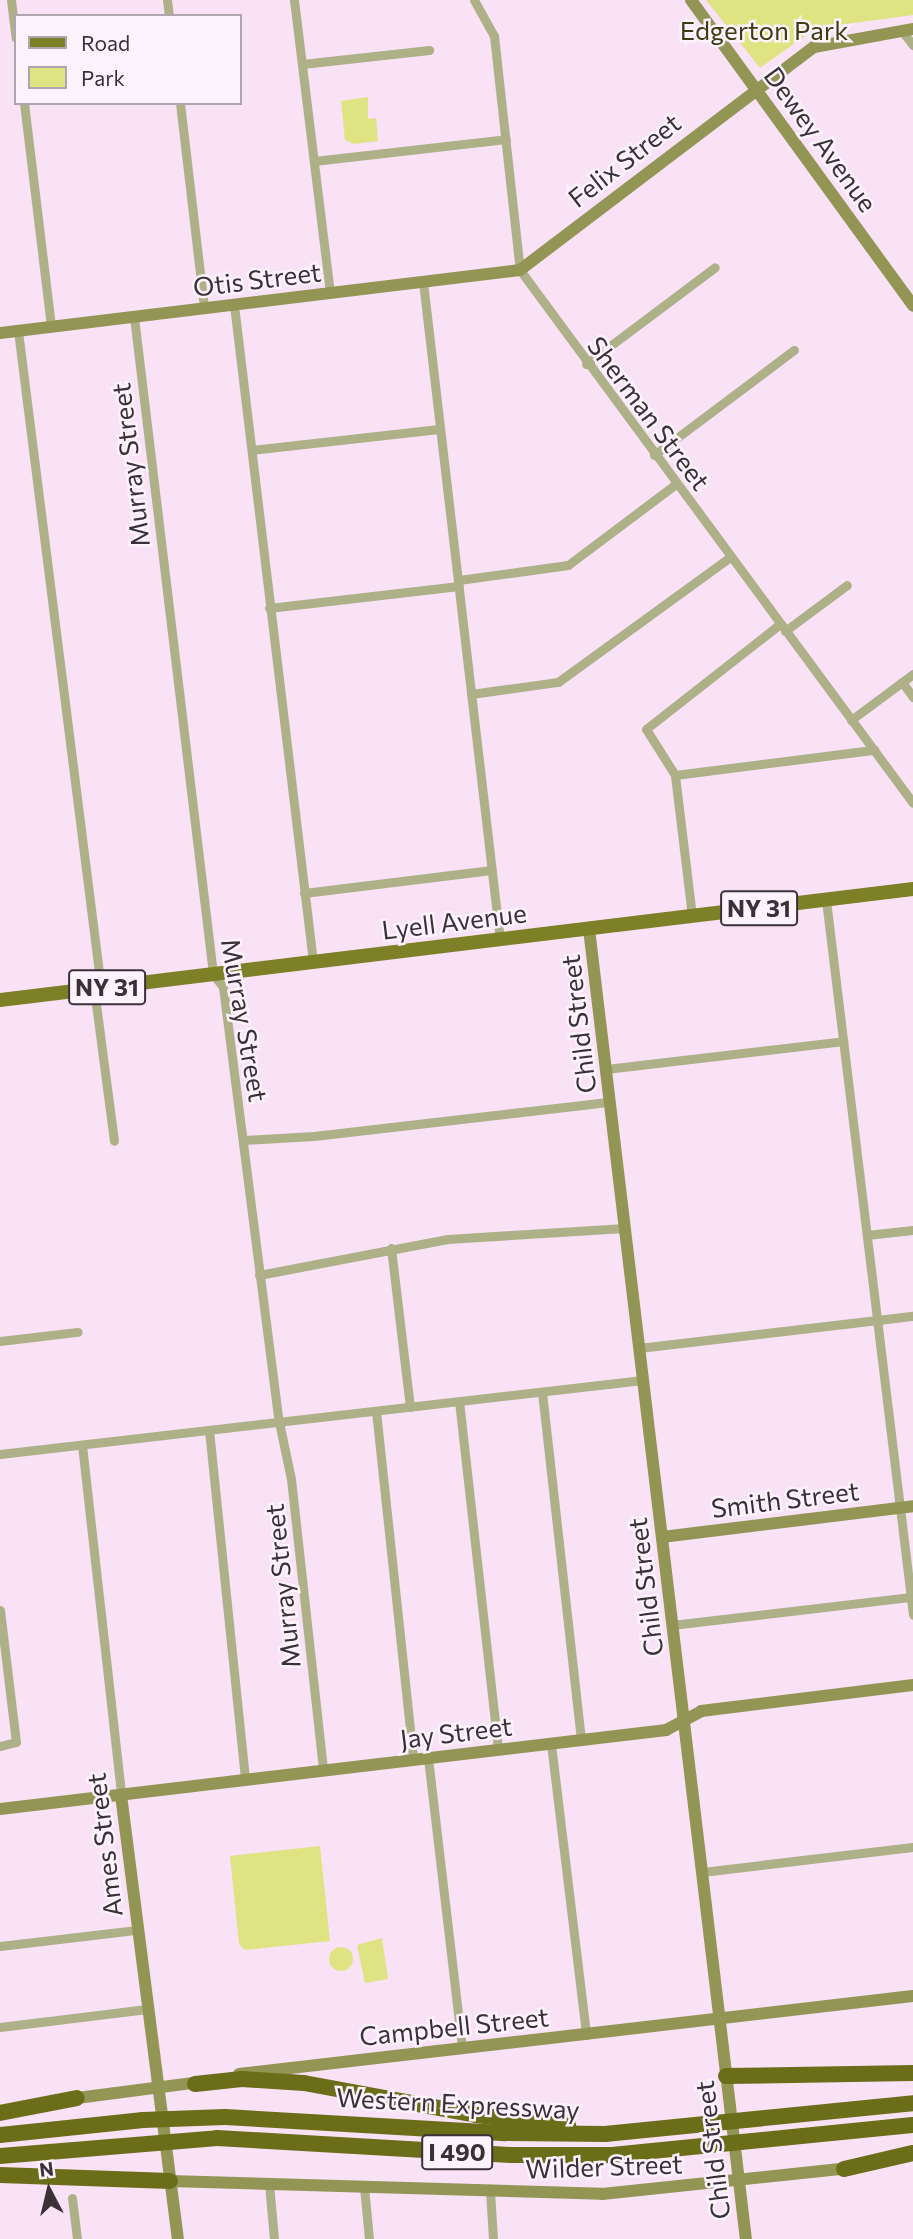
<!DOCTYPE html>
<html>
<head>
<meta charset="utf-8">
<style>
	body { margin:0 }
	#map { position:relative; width:913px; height:2239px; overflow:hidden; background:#f9e1f6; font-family:Commissioner,sans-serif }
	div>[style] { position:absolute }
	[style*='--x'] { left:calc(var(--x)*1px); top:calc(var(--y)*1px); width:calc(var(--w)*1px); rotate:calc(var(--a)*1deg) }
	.green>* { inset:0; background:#dfe381 }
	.round { border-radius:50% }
	.street>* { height:9px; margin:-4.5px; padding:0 4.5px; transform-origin:4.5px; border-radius:4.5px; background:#aeb187 }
	.secondary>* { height:12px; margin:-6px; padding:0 6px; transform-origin:6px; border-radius:6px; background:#929554 }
	.primary>* { height:14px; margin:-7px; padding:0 7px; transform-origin:7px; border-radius:7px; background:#7e8027 }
	.highway>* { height:16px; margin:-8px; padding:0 8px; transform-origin:8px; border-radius:8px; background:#6c6d19 }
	span { translate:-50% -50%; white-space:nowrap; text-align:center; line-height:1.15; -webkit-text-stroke:5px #fdf3fc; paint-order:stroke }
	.shield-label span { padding:2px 5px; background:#fdf3fc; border:2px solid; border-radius:5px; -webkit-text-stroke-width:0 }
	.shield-label { font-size:24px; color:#3a3038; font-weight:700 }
	.park-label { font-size:26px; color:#3b3c10 }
	.street-label { font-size:26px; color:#3a3038 }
	.legend { position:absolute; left:14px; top:14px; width:228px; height:91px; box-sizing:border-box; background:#fdf3fc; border:2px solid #afa5ae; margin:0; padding:9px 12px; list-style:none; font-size:21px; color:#3a3038 }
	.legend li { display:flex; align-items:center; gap:14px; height:35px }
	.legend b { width:35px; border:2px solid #afa5ae }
	.north { position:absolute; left:14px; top:2155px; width:70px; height:70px; -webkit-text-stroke:5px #fdf3fc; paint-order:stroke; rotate:353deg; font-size:19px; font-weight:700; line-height:28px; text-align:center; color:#3a3038 }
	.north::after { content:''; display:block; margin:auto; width:24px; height:32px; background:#3a3038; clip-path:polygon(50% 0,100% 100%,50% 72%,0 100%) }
</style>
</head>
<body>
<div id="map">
	<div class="green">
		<i style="clip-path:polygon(706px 0,913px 0,913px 15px,816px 28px,760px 68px)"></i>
		<i style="clip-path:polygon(368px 97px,368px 119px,376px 118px,378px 141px,354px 144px,345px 140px,341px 101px)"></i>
		<i style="clip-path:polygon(320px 1846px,330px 1941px,245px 1950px,239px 1944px,230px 1856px)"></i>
		<i style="clip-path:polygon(382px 1938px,388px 1979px,365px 1983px,357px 1945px)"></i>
		<i class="round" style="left:329px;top:1947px;width:24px;height:24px"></i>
	</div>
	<div class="street">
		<i style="--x:11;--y:0;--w:38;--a:83"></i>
		<i style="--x:167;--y:0;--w:16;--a:83"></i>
		<i style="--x:294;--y:0;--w:295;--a:83"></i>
		<i style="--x:474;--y:0;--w:41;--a:60.9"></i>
		<i style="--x:494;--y:36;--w:235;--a:83.7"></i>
		<i style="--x:520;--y:270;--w:662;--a:53.6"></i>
		<i style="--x:902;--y:31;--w:18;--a:52"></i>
		<i style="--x:302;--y:64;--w:128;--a:-6.3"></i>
		<i style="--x:24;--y:103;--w:226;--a:83.1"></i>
		<i style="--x:180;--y:103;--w:206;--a:83.3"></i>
		<i style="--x:314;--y:161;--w:193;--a:-6.5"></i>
		<i style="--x:423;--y:282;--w:662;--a:83.33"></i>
		<i style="--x:234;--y:305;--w:662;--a:83.14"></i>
		<i style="--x:134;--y:317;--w:662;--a:83.14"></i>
		<i style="--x:213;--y:974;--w:16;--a:52"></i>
		<i style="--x:223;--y:987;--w:439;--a:82.7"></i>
		<i style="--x:279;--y:1422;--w:58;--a:78.1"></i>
		<i style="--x:291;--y:1479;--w:294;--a:83.7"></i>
		<i style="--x:18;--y:331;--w:662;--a:82.8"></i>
		<i style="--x:586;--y:364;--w:161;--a:-36.9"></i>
		<i style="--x:252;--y:450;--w:188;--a:-6.4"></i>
		<i style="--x:654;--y:455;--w:175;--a:-36.9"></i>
		<i style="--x:459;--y:580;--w:110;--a:-7.8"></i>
		<i style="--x:568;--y:565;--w:135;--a:-36.9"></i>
		<i style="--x:269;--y:608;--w:191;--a:-6.6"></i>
		<i style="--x:785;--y:631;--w:77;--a:-36.6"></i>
		<i style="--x:902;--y:682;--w:19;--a:54"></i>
		<i style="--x:471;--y:694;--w:88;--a:-7.9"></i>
		<i style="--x:558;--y:682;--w:213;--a:-36"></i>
		<i style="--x:851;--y:720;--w:77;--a:-36.6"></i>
		<i style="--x:675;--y:775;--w:201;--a:-7.2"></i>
		<i style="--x:304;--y:893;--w:189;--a:-7"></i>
		<i style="--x:826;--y:900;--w:720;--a:83.06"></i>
		<i style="--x:692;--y:916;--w:142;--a:-96.9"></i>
		<i style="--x:675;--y:775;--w:54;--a:-122.2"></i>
		<i style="--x:646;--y:729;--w:170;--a:-38.1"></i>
		<i style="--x:94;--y:989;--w:153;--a:82.5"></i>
		<i style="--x:606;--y:1069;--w:239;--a:-6.7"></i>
		<i style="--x:244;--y:1140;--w:70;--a:-3.3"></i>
		<i style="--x:314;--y:1136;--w:298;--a:-6.6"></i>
		<i style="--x:867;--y:1235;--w:46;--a:-6.2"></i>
		<i style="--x:391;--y:1248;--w:160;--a:83.2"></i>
		<i style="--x:259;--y:1275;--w:192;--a:-10.8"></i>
		<i style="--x:448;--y:1239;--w:177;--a:-3.6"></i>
		<i style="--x:0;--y:1341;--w:78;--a:-6.7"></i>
		<i style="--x:639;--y:1348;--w:276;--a:-6.7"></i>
		<i style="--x:542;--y:1392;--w:350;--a:83.6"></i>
		<i style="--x:459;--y:1401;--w:351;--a:83.6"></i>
		<i style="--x:376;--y:1411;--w:351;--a:83.9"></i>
		<i style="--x:209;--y:1430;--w:352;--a:84.1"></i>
		<i style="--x:82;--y:1445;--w:352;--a:83.6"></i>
		<i style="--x:0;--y:1454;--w:647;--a:-6.57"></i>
		<i style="--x:0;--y:1610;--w:133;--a:83.1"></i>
		<i style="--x:16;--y:1742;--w:16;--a:166"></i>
		<i style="--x:672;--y:1625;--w:241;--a:-6.7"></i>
		<i style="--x:551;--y:1744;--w:293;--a:83.1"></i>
		<i style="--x:428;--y:1758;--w:291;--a:83.3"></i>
		<i style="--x:702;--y:1872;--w:212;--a:-6.8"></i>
		<i style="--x:0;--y:1946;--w:138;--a:-6.7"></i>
		<i style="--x:0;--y:2027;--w:148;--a:-7"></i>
		<i style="--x:269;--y:2184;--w:55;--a:84.8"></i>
		<i style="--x:364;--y:2187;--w:52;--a:84.5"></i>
		<i style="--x:490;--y:2191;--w:48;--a:86.4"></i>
		<i style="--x:72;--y:2198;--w:41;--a:83"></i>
	</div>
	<div class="secondary">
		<i style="--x:691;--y:0;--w:378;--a:54"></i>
		<i style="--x:0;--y:333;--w:524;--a:-6.91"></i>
		<i style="--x:520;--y:270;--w:369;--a:-37.2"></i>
		<i style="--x:814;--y:47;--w:101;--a:-10.3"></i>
		<i style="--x:589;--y:929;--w:1319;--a:83.17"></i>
		<i style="--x:662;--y:1537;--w:253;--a:-7"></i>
		<i style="--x:121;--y:1795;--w:448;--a:82.7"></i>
		<i style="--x:0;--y:1809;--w:671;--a:-6.76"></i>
		<i style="--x:666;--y:1730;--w:40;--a:-28"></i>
		<i style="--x:701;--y:1711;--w:214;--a:-7"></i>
		<i style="--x:239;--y:2074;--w:678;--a:-6.6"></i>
		<i style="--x:77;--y:2098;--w:125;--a:-7.4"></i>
		<i style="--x:170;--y:2181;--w:432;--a:1.7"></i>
		<i style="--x:602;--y:2194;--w:249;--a:-6"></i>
	</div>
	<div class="primary">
		<i style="--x:0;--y:1000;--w:920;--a:-6.93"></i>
	</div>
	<div class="highway">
		<i style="--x:726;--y:2076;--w:187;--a:-0.9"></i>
		<i style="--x:195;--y:2084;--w:47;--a:-6.1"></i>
		<i style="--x:242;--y:2079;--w:62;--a:3.7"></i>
		<i style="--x:304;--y:2083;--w:175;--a:10.5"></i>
		<i style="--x:476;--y:2115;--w:93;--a:6.8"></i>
		<i style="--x:0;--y:2113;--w:78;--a:-11"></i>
		<i style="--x:0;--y:2135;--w:144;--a:-6"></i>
		<i style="--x:143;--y:2120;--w:82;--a:-2.1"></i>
		<i style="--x:225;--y:2117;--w:281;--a:3.3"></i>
		<i style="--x:506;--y:2133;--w:99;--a:0.6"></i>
		<i style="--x:605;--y:2134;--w:310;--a:-5.7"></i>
		<i style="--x:0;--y:2156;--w:218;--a:-4.7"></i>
		<i style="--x:217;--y:2138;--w:295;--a:3.3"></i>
		<i style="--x:512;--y:2155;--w:100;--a:0"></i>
		<i style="--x:612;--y:2155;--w:302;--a:-5.7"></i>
		<i style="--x:844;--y:2169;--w:71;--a:-13.1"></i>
		<i style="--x:0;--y:2175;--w:170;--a:2"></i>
	</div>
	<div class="shield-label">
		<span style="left:759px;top:908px">NY 31</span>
		<span style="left:107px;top:987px">NY 31</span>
		<span style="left:457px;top:2152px">I 490</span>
	</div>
	<div class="park-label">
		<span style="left:764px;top:30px">Edgerton Park</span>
	</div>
	<div class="street-label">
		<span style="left:821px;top:139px;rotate:54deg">Dewey Avenue</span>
		<span style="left:624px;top:160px;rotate:-38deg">Felix Street</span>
		<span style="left:257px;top:279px;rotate:-7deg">Otis Street</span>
		<span style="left:649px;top:413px;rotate:53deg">Sherman Street</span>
		<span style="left:130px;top:465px;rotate:-97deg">Murray Street</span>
		<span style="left:454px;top:921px;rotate:-7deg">Lyell Avenue</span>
		<span style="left:245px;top:1020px;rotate:80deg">Murray Street</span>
		<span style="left:578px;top:1024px;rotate:-97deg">Child Street</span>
		<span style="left:785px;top:1499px;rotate:-7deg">Smith Street</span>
		<span style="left:282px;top:1586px;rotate:-96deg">Murray Street</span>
		<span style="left:645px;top:1587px;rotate:-97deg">Child Street</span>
		<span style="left:456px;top:1732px;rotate:-7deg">Jay Street</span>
		<span style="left:104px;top:1845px;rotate:-97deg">Ames Street</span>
		<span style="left:454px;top:2026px;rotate:-6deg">Campbell Street</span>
		<span style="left:458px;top:2103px;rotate:3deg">Western Expressway</span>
		<span style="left:712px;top:2150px;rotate:-97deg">Child Street</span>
		<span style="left:604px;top:2166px;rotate:-2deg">Wilder Street</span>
	</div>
	<ul class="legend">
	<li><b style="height:9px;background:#7e8027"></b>Road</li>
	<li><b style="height:19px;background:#dfe381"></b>Park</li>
	</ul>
	<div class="north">N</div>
</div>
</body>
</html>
